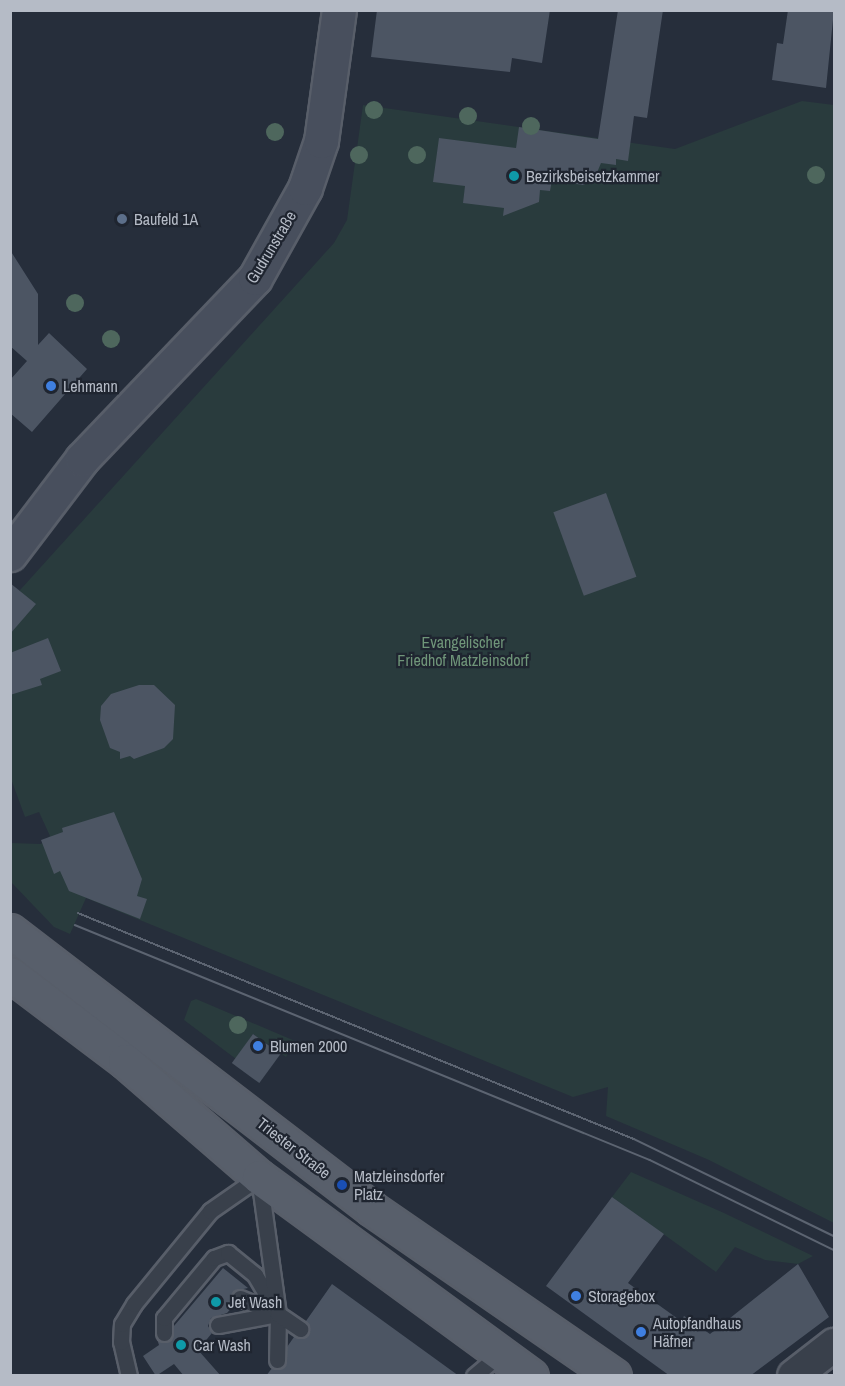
<!DOCTYPE html>
<html>
<head>
<meta charset="utf-8">
<style>
	body { margin:0 }
	#map { position:relative; width:845px; height:1386px; overflow:hidden; background:#262e3b; font-family:"Archivo Narrow",sans-serif }
	div>[style] { position:absolute }
	[style*='--x'] { left:calc(var(--x)*1px); top:calc(var(--y)*1px); width:calc(var(--w)*1px); rotate:calc(var(--a)*1deg) }
	.green>* { inset:0; background:#293b3d }
	.building>* { inset:0; background:#4c5563; transform-origin:0 0 }
	.roads { filter:drop-shadow(2px 0 #585e69) drop-shadow(-2px 0 #585e69) drop-shadow(0 2px #585e69) drop-shadow(0 -2px #585e69) }
	.lane>* { height:15px; margin:-7.5px; padding:0 7.5px; transform-origin:7.5px; border-radius:7.5px; background:#39404b }
	.street>* { height:32px; margin:-16px; padding:0 16px; transform-origin:16px; border-radius:16px; background:#39404b }
	.secondary>* { height:33px; margin:-16.5px; padding:0 16.5px; transform-origin:16.5px; border-radius:16.5px; background:#484f5d }
	.primary>* { height:33px; margin:-16.5px; padding:0 16.5px; transform-origin:16.5px; border-radius:16.5px; background:#585f6b }
	.tram>* { height:1.5px; margin:-0.75px; padding:0 0.75px; transform-origin:0.75px; border-radius:0.75px; background:#5c6471 }
	.trees>* { width:18px; height:18px; margin:-9px; border-radius:50%; background:#4e675d }
	.dots>* { width:16px; height:16px; translate:-50% -50%; box-sizing:border-box; border:3px solid #1f2530; border-radius:50% }
	span { translate:-50% -50%; white-space:nowrap; text-align:center; line-height:1.15; -webkit-text-stroke:4.5px #1f2530; paint-order:stroke }
	.poi-label { font-size:16px; color:#b5bbc6 }
	.left { translate:0 -50%; text-align:left }
	.street-label { font-size:16px; color:#b5bbc6 }
	.park-label { font-size:16px; color:#6f9579 }
	.frame { position:absolute; inset:0; border:12px solid #b5bbc6; pointer-events:none }
</style>
</head>
<body>
<div id="map">
	<div class="green">
		<i style="clip-path:polygon(802px 101px,834px 105px,834px 1223px,709px 1160px,606px 1116px,608px 1087px,573px 1097px,86px 898px,70px 934px,54px 927px,11px 882px,11px 843px,41px 844px,50px 836px,39px 812px,25px 817px,11px 779px,11px 600px,334px 243px,347px 220px,363px 105px,675px 149px)"></i>
		<i style="clip-path:polygon(196px 999px,295px 1041px,286px 1057px,253px 1034px,236px 1059px,184px 1020px,191px 1001px)"></i>
		<i style="clip-path:polygon(631px 1172px,724px 1213px,813px 1256px,798px 1264px,765px 1260px,735px 1247px,716px 1272px,612px 1197px)"></i>
	</div>
	<div class="building">
		<i style="clip-path:polygon(377px 10px,550px 10px,542px 63px,512px 58px,510px 72px,371px 57px)"></i>
		<i style="clip-path:polygon(618px 10px,663px 10px,647px 118px,634px 116px,628px 161px,616px 159px,616px 165px,601px 163px,594px 180px,583px 185px,552px 180px,550px 191px,540px 190px,539px 202px,503px 216px,504px 208px,463px 203px,465px 186px,433px 182px,439px 138px,516px 148px,519px 127px,598px 139px)"></i>
		<i style="clip-path:polygon(788px 10px,834px 10px,826px 88px,772px 80px,777px 43px,783px 44px)"></i>
		<i style="clip-path:polygon(10px 250px,38px 294px,38px 345px,49px 333px,87px 369px,32px 432px,10px 413px,10px 380px,27px 361px,10px 346px)"></i>
		<i style="left:606px;top:493px;width:89px;height:56px;rotate:70deg"></i>
		<i style="clip-path:polygon(10px 583px,36px 604px,10px 634px)"></i>
		<i style="clip-path:polygon(48px 638px,61px 671px,40px 679px,42px 685px,10px 695px,10px 653px)"></i>
		<i style="clip-path:polygon(139px 685px,154px 685px,175px 705px,173px 739px,164px 748px,134px 759px,130px 756px,120px 759px,120px 752px,110px 748px,100px 720px,101px 706px,111px 694px)"></i>
		<i style="clip-path:polygon(114px 812px,142px 879px,137px 896px,147px 899px,140px 919px,69px 891px,60px 871px,54px 874px,41px 840px,63px 832px,62px 828px)"></i>
		<i style="left:253px;top:1034px;width:34px;height:36px;rotate:36deg"></i>
		<i style="clip-path:polygon(612px 1197px,664px 1234px,628px 1283px,681px 1321px,684px 1316px,710px 1334px,798px 1264px,829px 1317px,750px 1376px,670px 1376px,546px 1286px)"></i>
		<i style="clip-path:polygon(223px 1268px,248px 1288px,234px 1291px,230px 1299px,234px 1305px,227px 1313px,211px 1318px,208px 1326px,212px 1333px,198px 1350px,221px 1376px,184px 1376px,174px 1364px,156px 1376px,143px 1356px,159px 1345px,157px 1339px,165px 1343px,172px 1338px,174px 1326px)"></i>
		<i style="clip-path:polygon(332px 1284px,459px 1376px,266px 1376px,272px 1368px,285px 1366px,287px 1347px,294px 1337px,308px 1335px,306px 1321px)"></i>
	</div>
	<div class="roads">
		<div class="lane">
			<i style="--x:240;--y:1298;--w:41;--a:22.8"></i>
			<i style="--x:218;--y:1325;--w:61;--a:-10.4"></i>
			<i style="--x:164;--y:1333;--w:15;--a:-90"></i>
			<i style="--x:164;--y:1318;--w:78;--a:-50.2"></i>
			<i style="--x:214;--y:1258;--w:15;--a:-20"></i>
			<i style="--x:228;--y:1253;--w:35;--a:39"></i>
			<i style="--x:255;--y:1275;--w:45;--a:59.5"></i>
			<i style="--x:278;--y:1314;--w:46;--a:91.2"></i>
			<i style="--x:129;--y:1376;--w:35;--a:-103"></i>
			<i style="--x:121;--y:1342;--w:18;--a:-87"></i>
			<i style="--x:122;--y:1324;--w:23;--a:-59"></i>
			<i style="--x:134;--y:1304;--w:120;--a:-50.7"></i>
			<i style="--x:210;--y:1211;--w:60;--a:-34.8"></i>
			<i style="--x:259;--y:1177;--w:138;--a:82.1"></i>
			<i style="--x:278;--y:1314;--w:27;--a:34"></i>
			<i style="--x:474;--y:1376;--w:34;--a:-40"></i>
		</div>
		<div class="street">
			<i style="--x:794;--y:1376;--w:51;--a:-37.8"></i>
		</div>
		<div class="secondary">
			<i style="--x:10;--y:554;--w:119;--a:-52.8"></i>
			<i style="--x:82;--y:459;--w:250;--a:-46.3"></i>
			<i style="--x:255;--y:278;--w:103;--a:-60.9"></i>
			<i style="--x:305;--y:188;--w:50;--a:-71.2"></i>
			<i style="--x:321;--y:141;--w:132;--a:-82.2"></i>
		</div>
		<div class="primary">
			<i style="--x:10;--y:931;--w:456;--a:37.5"></i>
			<i style="--x:372;--y:1209;--w:294;--a:34.6"></i>
			<i style="--x:10;--y:974;--w:144;--a:37.1"></i>
			<i style="--x:125;--y:1061;--w:177;--a:40.9"></i>
			<i style="--x:259;--y:1177;--w:337;--a:36.2"></i>
		</div>
	</div>
	<div class="tram">
		<i style="--x:78;--y:913;--w:600;--a:22.12"></i>
		<i style="--x:634;--y:1139;--w:222;--a:25.9"></i>
		<i style="--x:75;--y:925;--w:621;--a:22.23"></i>
		<i style="--x:650;--y:1160;--w:205;--a:26.1"></i>
	</div>
	<div class="trees">
		<i style="left:374px;top:110px"></i>
		<i style="left:468px;top:116px"></i>
		<i style="left:531px;top:126px"></i>
		<i style="left:275px;top:132px"></i>
		<i style="left:359px;top:155px"></i>
		<i style="left:417px;top:155px"></i>
		<i style="left:816px;top:175px"></i>
		<i style="left:75px;top:303px"></i>
		<i style="left:111px;top:339px"></i>
		<i style="left:238px;top:1025px"></i>
	</div>
	<div class="dots">
		<i style="left:514px;top:176px;background:#0f9aa8"></i>
		<i style="left:122px;top:219px;background:#5c6f8a"></i>
		<i style="left:51px;top:386px;background:#3f7fe0"></i>
		<i style="left:258px;top:1046px;background:#3f7fe0"></i>
		<i style="left:342px;top:1185px;background:#1a4fb4"></i>
		<i style="left:576px;top:1296px;background:#3f7fe0"></i>
		<i style="left:216px;top:1302px;background:#0f9aa8"></i>
		<i style="left:641px;top:1332px;background:#3f7fe0"></i>
		<i style="left:181px;top:1345px;background:#0f9aa8"></i>
	</div>
	<div class="poi-label">
		<span class="left" style="left:526px;top:176px">Bezirksbeisetzkammer</span>
		<span class="left" style="left:134px;top:219px">Baufeld 1A</span>
		<span class="left" style="left:63px;top:386px">Lehmann</span>
		<span class="left" style="left:270px;top:1046px">Blumen 2000</span>
		<span class="left" style="left:354px;top:1185px">Matzleinsdorfer<br>Platz</span>
		<span class="left" style="left:588px;top:1296px">Storagebox</span>
		<span class="left" style="left:228px;top:1302px">Jet Wash</span>
		<span class="left" style="left:653px;top:1332px">Autopfandhaus<br>Häfner</span>
		<span class="left" style="left:193px;top:1345px">Car Wash</span>
	</div>
	<div class="street-label">
		<span style="left:271px;top:247px;rotate:-59deg">Gudrunstraße</span>
		<span style="left:294px;top:1148px;rotate:38deg">Triester Straße</span>
	</div>
	<div class="park-label">
		<span style="left:463px;top:651px">Evangelischer<br>Friedhof Matzleinsdorf</span>
	</div>
	<div class="frame"></div>
</div>
</body>
</html>
